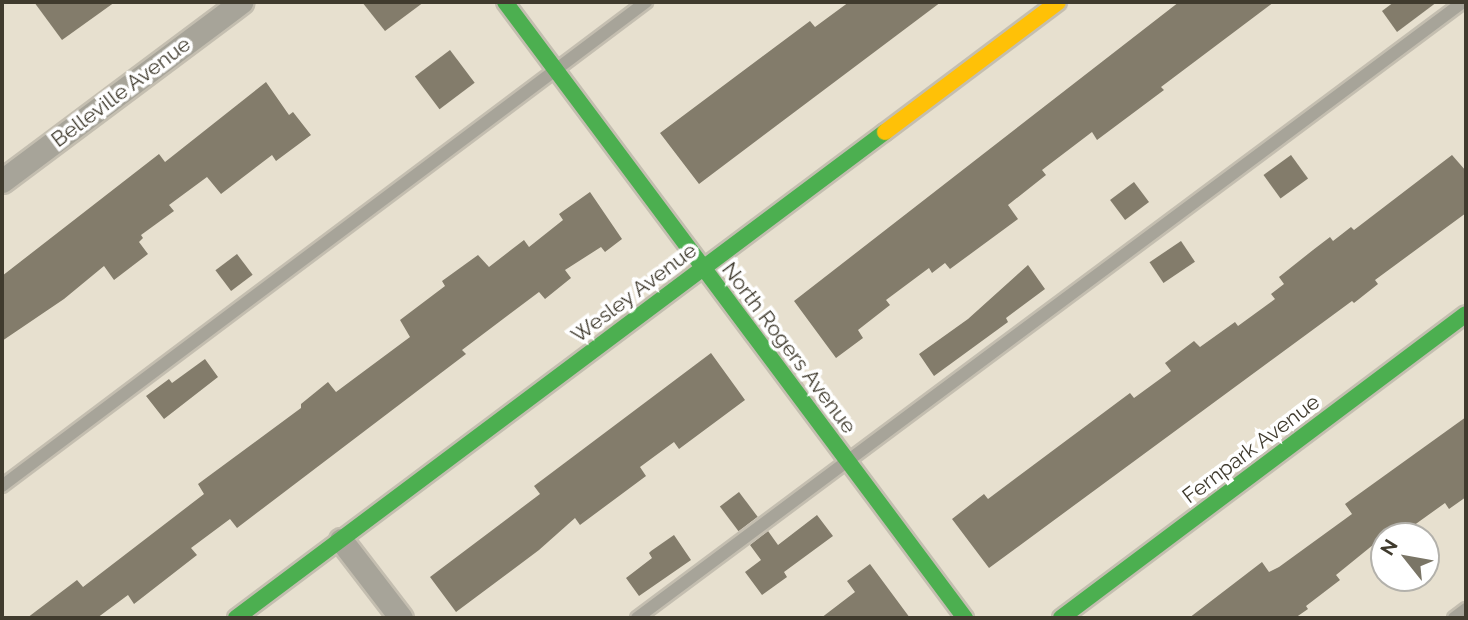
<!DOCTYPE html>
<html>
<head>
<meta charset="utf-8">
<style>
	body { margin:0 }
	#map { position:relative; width:1468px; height:620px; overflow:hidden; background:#e7e0cf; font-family:Raleway,sans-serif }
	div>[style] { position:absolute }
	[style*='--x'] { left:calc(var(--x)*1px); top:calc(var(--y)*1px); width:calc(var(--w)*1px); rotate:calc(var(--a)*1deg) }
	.building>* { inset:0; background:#837c6b; transform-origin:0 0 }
	.roads { filter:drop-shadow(2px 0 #c4beb0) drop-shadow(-2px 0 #c4beb0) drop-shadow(0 2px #c4beb0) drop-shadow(0 -2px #c4beb0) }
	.lane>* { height:12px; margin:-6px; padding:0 6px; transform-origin:6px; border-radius:6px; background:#a7a499 }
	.street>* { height:23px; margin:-11.5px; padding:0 11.5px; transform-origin:11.5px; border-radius:11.5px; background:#a7a499 }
	.fast>* { height:16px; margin:-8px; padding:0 8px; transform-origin:8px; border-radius:8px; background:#4caf50 }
	.slow>* { height:16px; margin:-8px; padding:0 8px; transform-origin:8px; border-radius:8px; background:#ffc107 }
	span { translate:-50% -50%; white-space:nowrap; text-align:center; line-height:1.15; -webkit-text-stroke:7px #fff; paint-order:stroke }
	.street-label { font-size:21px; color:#403b2e }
	.frame { position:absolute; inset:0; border:4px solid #403b2e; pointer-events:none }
	.north { position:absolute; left:1370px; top:522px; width:70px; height:70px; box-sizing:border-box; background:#fff; border:2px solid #b3b1ab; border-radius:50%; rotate:301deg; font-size:19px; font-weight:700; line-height:28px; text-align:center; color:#403b2e }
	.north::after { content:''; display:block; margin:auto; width:24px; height:32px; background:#7a7566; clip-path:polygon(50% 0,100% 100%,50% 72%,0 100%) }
</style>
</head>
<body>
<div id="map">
	<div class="building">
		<i style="clip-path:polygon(34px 2px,115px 2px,62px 40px)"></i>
		<i style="clip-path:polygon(362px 2px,424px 2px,385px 31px)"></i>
		<i style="clip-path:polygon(849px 2px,941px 2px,699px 184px,660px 133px,810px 21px,815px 27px)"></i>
		<i style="clip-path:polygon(1179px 2px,1274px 2px,1161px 87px,1164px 90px,1097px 140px,1092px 132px,1042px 170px,1046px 175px,1008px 205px,1018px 219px,950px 269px,945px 263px,932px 273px,929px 268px,886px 300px,890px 305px,858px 330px,863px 338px,836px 358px,794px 301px)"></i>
		<i style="clip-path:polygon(1394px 2px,1437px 2px,1397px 32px,1382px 11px)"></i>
		<i style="left:450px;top:50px;width:41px;height:44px;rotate:53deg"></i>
		<i style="clip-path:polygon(266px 82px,289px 115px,293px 112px,311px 135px,276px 161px,272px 155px,221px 194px,207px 177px,169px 205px,174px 211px,141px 235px,143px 238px,139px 242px,148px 254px,114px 280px,104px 266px,64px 299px,2px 341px,2px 276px,159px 154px,165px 162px)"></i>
		<i style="left:1291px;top:155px;width:29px;height:34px;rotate:54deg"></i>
		<i style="clip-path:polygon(1452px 155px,1466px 171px,1466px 213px,1375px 280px,1378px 284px,1354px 303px,1352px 301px,989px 568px,952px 519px,984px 494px,988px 499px,1130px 393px,1134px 398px,1171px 371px,1165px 363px,1194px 341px,1200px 347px,1235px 322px,1238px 326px,1275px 299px,1271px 294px,1284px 284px,1279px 277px,1313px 250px,1330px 237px,1333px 241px,1351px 227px,1354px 230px)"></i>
		<i style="left:1134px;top:182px;width:25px;height:30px;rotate:53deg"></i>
		<i style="clip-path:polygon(590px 192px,622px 239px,605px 252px,601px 247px,565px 270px,571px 278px,545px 299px,539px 292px,462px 350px,466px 354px,237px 528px,230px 519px,191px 548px,197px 555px,134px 604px,128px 595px,97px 618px,27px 618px,77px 580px,83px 587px,204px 494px,198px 484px,301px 408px,301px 404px,328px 382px,336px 392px,410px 337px,400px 320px,445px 286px,442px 281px,478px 255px,489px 267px,524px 240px,529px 247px,563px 220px,559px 214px)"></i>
		<i style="left:1181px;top:241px;width:25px;height:38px;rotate:56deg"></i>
		<i style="left:237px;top:254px;width:26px;height:27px;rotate:53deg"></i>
		<i style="clip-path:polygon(1028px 265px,1045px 289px,1006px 318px,1008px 322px,934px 376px,919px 354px,968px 319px)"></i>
		<i style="clip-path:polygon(711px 353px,745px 400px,679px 449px,674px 442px,640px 467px,646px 476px,580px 525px,575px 518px,539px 550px,456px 612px,430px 577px,540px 494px,534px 486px)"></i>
		<i style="clip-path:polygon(205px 359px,218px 377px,164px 419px,146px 396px,169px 379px,172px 383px)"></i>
		<i style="clip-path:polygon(1466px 417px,1466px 497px,1449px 509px,1445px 503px,1399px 536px,1384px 536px,1336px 575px,1340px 580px,1306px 606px,1308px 609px,1295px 618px,1189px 618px,1262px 562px,1269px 572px,1279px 567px,1352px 514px,1345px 504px)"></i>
		<i style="left:739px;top:492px;width:31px;height:24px;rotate:53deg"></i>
		<i style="clip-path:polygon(817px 515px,833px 536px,784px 572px,787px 577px,762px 595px,745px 572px,761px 560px,750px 545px,768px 531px,778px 545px)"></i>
		<i style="clip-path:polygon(674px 535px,691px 560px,639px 596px,626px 578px,652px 558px,649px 553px,651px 551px)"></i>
		<i style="clip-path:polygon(870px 564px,910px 618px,821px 618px,855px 592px,847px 581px)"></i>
	</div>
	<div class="roads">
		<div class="lane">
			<i style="--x:2;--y:486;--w:806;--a:-36.93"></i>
			<i style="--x:637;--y:618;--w:1030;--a:-36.71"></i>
			<i style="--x:1454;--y:618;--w:15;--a:-37"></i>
		</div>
		<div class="street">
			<i style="--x:2;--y:181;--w:299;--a:-36.8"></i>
			<i style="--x:341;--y:540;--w:98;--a:52.4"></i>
		</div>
		<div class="fast">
			<i style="--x:505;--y:2;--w:769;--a:53.25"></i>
			<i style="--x:236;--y:618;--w:811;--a:-36.83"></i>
			<i style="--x:1061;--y:618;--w:506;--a:-36.89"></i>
		</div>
		<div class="slow">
			<i style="--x:885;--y:132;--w:216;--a:-36.9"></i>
		</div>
	</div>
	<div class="street-label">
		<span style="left:121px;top:92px;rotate:-37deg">Belleville Avenue</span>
		<span style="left:634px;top:293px;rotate:-37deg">Wesley Avenue</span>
		<span style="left:789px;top:348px;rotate:53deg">North Rogers Avenue</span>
		<span style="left:1251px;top:449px;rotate:-37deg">Fernpark Avenue</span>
	</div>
	<div class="frame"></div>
	<div class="north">N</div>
</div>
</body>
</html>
